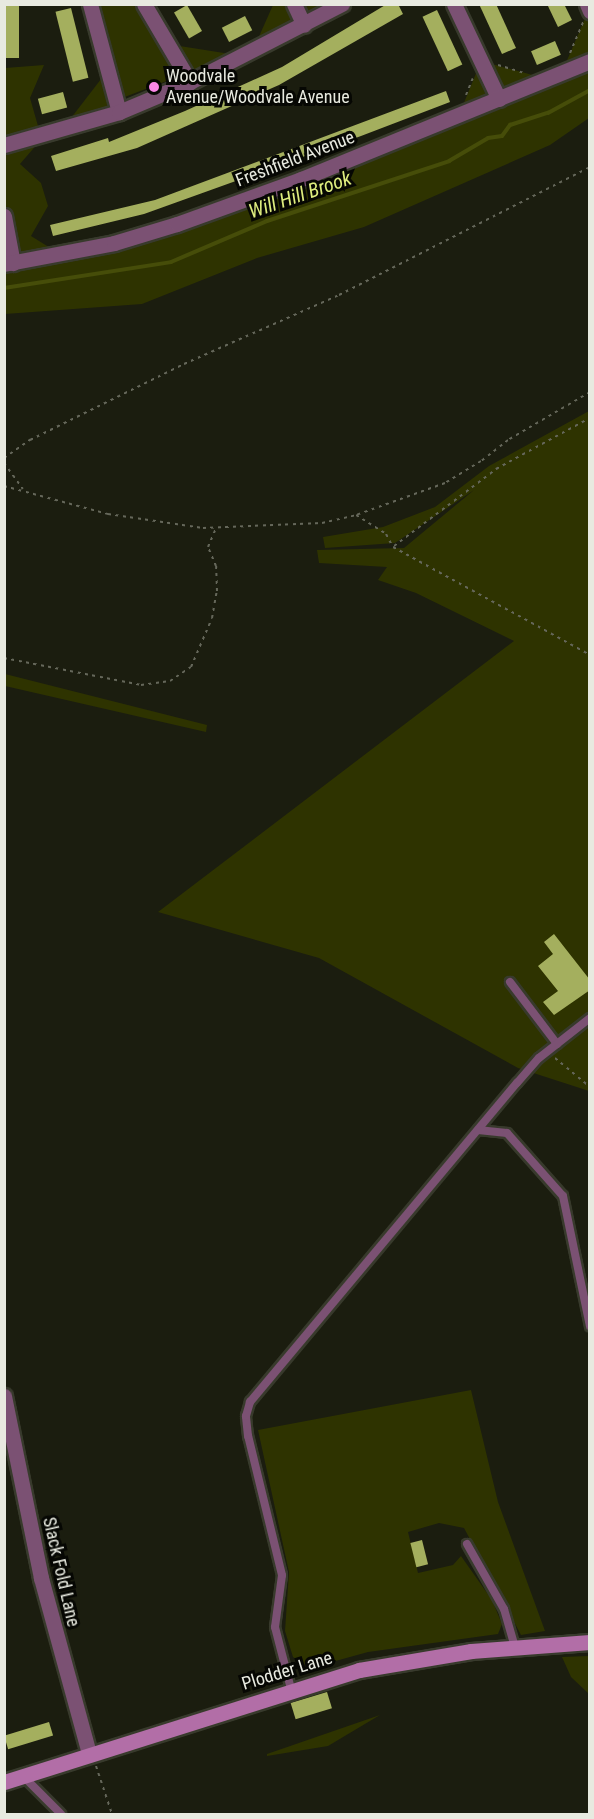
<!DOCTYPE html>
<html>
<head>
<meta charset="utf-8">
<style>
	body { margin:0 }
	#map { position:relative; width:594px; height:1819px; overflow:hidden; background:#1b1d0f; font-family:"Roboto Condensed",sans-serif }
	div>[style] { position:absolute }
	[style*='--x'] { left:calc(var(--x)*1px); top:calc(var(--y)*1px); width:calc(var(--w)*1px); rotate:calc(var(--a)*1deg) }
	.green>* { inset:0; background:#2e3300 }
	.stream>* { height:4px; margin:-2px; padding:0 2px; transform-origin:2px; border-radius:2px; background:#464d09 }
	.building>* { inset:0; background:#a4af5e; transform-origin:0 0 }
	.path>* { height:2px; margin-top:-1px; transform-origin:0; background:repeating-linear-gradient(90deg,#65675a 0 3px,transparent 0 7.5px) }
	.roads { filter:drop-shadow(2px 0 #383a2c) drop-shadow(-2px 0 #383a2c) drop-shadow(0 2px #383a2c) drop-shadow(0 -2px #383a2c) }
	.lane>* { height:8px; margin:-4px; padding:0 4px; transform-origin:4px; border-radius:4px; background:#7b5173 }
	.street>* { height:15px; margin:-7.5px; padding:0 7.5px; transform-origin:7.5px; border-radius:7.5px; background:#7b5173 }
	.secondary>* { height:15px; margin:-7.5px; padding:0 7.5px; transform-origin:7.5px; border-radius:7.5px; background:#b26ea7 }
	.dots>* { width:16px; height:16px; translate:-50% -50%; box-sizing:border-box; border:3px solid #060703; border-radius:50% }
	span { translate:-50% -50%; white-space:nowrap; text-align:center; line-height:1.15; -webkit-text-stroke:6px #060703; paint-order:stroke }
	.poi-label { font-size:18px; color:#e8eae0 }
	.left { translate:0 -50%; text-align:left }
	.street-label { font-size:18px; color:#e8eae0 }
	.water-label { font-size:20px; color:#deed7e; font-style:italic }
	.frame { position:absolute; inset:0; border:6px solid #e8eae0; pointer-events:none }
</style>
</head>
<body>
<div id="map">
	<div class="green">
		<i style="clip-path:polygon(93px 5px,140px 5px,177px 77px,122px 98px)"></i>
		<i style="clip-path:polygon(273px 5px,342px 5px,253px 50px)"></i>
		<i style="clip-path:polygon(589px 9px,589px 60px,562px 72px)"></i>
		<i style="clip-path:polygon(167px 44px,243px 56px,190px 82px)"></i>
		<i style="clip-path:polygon(481px 61px,547px 79px,459px 115px)"></i>
		<i style="clip-path:polygon(44px 65px,30px 98px,38px 126px,53px 133px,45px 135px,20px 164px,41px 183px,48px 206px,31px 236px,60px 254px,5px 262px,5px 68px)"></i>
		<i style="clip-path:polygon(589px 67px,589px 118px,550px 145px,364px 227px,257px 258px,142px 304px,5px 314px,5px 272px,152px 238px,348px 169px)"></i>
		<i style="clip-path:polygon(108px 70px,119px 112px,61px 131px)"></i>
		<i style="clip-path:polygon(589px 411px,589px 1091px,518px 1068px,319px 958px,158px 912px,514px 641px,416px 593px,378px 580px,387px 567px,319px 563px,317px 550px,404px 548px,474px 490px,395px 543px,325px 548px,323px 537px,383px 527px,435px 507px,489px 466px)"></i>
		<i style="clip-path:polygon(5px 674px,207px 725px,206px 732px,5px 686px)"></i>
		<i style="clip-path:polygon(471px 1390px,498px 1502px,545px 1631px,521px 1635px,464px 1528px,439px 1523px,408px 1532px,418px 1573px,453px 1565px,461px 1556px,492px 1600px,502px 1624px,498px 1634px,368px 1652px,310px 1668px,293px 1657px,285px 1631px,289px 1572px,258px 1430px)"></i>
		<i style="clip-path:polygon(589px 1656px,590px 1656px,589px 1694px,571px 1677px,562px 1657px)"></i>
		<i style="clip-path:polygon(380px 1715px,328px 1746px,267px 1756px,267px 1754px)"></i>
	</div>
	<div class="stream">
		<i style="--x:4;--y:288;--w:169;--a:-8.8"></i>
		<i style="--x:171;--y:262;--w:104;--a:-23.1"></i>
		<i style="--x:267;--y:221;--w:192;--a:-18.2"></i>
		<i style="--x:449;--y:161;--w:45;--a:-30.5"></i>
		<i style="--x:488;--y:138;--w:14;--a:-8"></i>
		<i style="--x:502;--y:136;--w:14;--a:-54"></i>
		<i style="--x:510;--y:125;--w:40;--a:-18"></i>
		<i style="--x:548;--y:113;--w:48;--a:-28.7"></i>
	</div>
	<div class="building">
		<i style="left:4px;top:4px;width:15px;height:54px"></i>
		<i style="clip-path:polygon(387px 4px,398px 4px,403px 14px,279px 85px,137px 148px,56px 171px,51px 156px,108px 138px,109px 142px,185px 111px,282px 67px)"></i>
		<i style="clip-path:polygon(479px 4px,496px 4px,516px 48px,502px 54px)"></i>
		<i style="clip-path:polygon(547px 4px,564px 4px,572px 20px,558px 27px)"></i>
		<i style="left:187px;top:5px;width:30px;height:15px;rotate:60deg"></i>
		<i style="left:71px;top:8px;width:72px;height:16px;rotate:76deg"></i>
		<i style="left:437px;top:10px;width:60px;height:16px;rotate:65deg"></i>
		<i style="left:245px;top:16px;width:16px;height:26px;rotate:63deg"></i>
		<i style="left:555px;top:41px;width:15px;height:26px;rotate:67deg"></i>
		<i style="clip-path:polygon(446px 91px,450px 102px,361px 136px,144px 214px,53px 236px,50px 225px,155px 200px)"></i>
		<i style="left:63px;top:92px;width:16px;height:26px;rotate:75deg"></i>
		<i style="clip-path:polygon(554px 934px,590px 980px,590px 990px,554px 1015px,543px 1002px,558px 991px,538px 966px,553px 954px,544px 942px)"></i>
		<i style="left:422px;top:1540px;width:25px;height:12px;rotate:76deg"></i>
		<i style="left:327px;top:1692px;width:17px;height:38px;rotate:73deg"></i>
		<i style="left:49px;top:1722px;width:14px;height:47px;rotate:73deg"></i>
	</div>
	<div class="path">
		<i style="--x:570;--y:53;--w:34;--a:-67"></i>
		<i style="--x:498;--y:65;--w:27;--a:17"></i>
		<i style="--x:466;--y:95;--w:18;--a:-68"></i>
		<i style="--x:590;--y:392;--w:95;--a:149.7"></i>
		<i style="--x:508;--y:440;--w:34;--a:142"></i>
		<i style="--x:481;--y:461;--w:42;--a:148.6"></i>
		<i style="--x:445;--y:483;--w:95;--a:160.2"></i>
		<i style="--x:356;--y:515;--w:36;--a:32"></i>
		<i style="--x:386;--y:534;--w:15;--a:62"></i>
		<i style="--x:393;--y:547;--w:225;--a:28.7"></i>
		<i style="--x:4;--y:458;--w:32;--a:-35"></i>
		<i style="--x:30;--y:440;--w:172;--a:-26.3"></i>
		<i style="--x:184;--y:364;--w:170;--a:-24"></i>
		<i style="--x:339;--y:295;--w:282;--a:-27"></i>
		<i style="--x:4;--y:463;--w:32;--a:54"></i>
		<i style="--x:4;--y:486;--w:108;--a:15.1"></i>
		<i style="--x:108;--y:514;--w:96;--a:8.4"></i>
		<i style="--x:203;--y:528;--w:119;--a:-2.4"></i>
		<i style="--x:322;--y:523;--w:35;--a:-13"></i>
		<i style="--x:394;--y:546;--w:128;--a:-37"></i>
		<i style="--x:496;--y:469;--w:107;--a:-28.5"></i>
		<i style="--x:4;--y:658;--w:140;--a:11.1"></i>
		<i style="--x:141;--y:685;--w:29;--a:-8"></i>
		<i style="--x:170;--y:681;--w:25;--a:-34"></i>
		<i style="--x:191;--y:667;--w:53;--a:-66.8"></i>
		<i style="--x:212;--y:618;--w:27;--a:-80"></i>
		<i style="--x:217;--y:591;--w:25;--a:-92"></i>
		<i style="--x:216;--y:566;--w:21;--a:-113"></i>
		<i style="--x:208;--y:547;--w:21;--a:-67"></i>
		<i style="--x:555;--y:1058;--w:45;--a:39.6"></i>
		<i style="--x:96;--y:1766;--w:51;--a:71.6"></i>
	</div>
	<div class="roads">
		<div class="lane">
			<i style="--x:510;--y:982;--w:78;--a:52.8"></i>
			<i style="--x:478;--y:1130;--w:29;--a:6"></i>
			<i style="--x:507;--y:1133;--w:84;--a:48.4"></i>
			<i style="--x:563;--y:1196;--w:133;--a:78.3"></i>
			<i style="--x:467;--y:1544;--w:75;--a:60.4"></i>
			<i style="--x:504;--y:1609;--w:40;--a:74"></i>
			<i style="--x:291;--y:1689;--w:64;--a:-104.5"></i>
			<i style="--x:275;--y:1627;--w:52;--a:-82.3"></i>
			<i style="--x:282;--y:1575;--w:143;--a:-103.7"></i>
			<i style="--x:248;--y:1436;--w:20;--a:-96"></i>
			<i style="--x:246;--y:1416;--w:15;--a:-74"></i>
			<i style="--x:250;--y:1402;--w:416;--a:-50.1"></i>
			<i style="--x:517;--y:1083;--w:33;--a:-49"></i>
			<i style="--x:539;--y:1058;--w:65;--a:-38.1"></i>
			<i style="--x:23;--y:1776;--w:54;--a:45"></i>
		</div>
		<div class="street">
			<i style="--x:90;--y:4;--w:112;--a:75"></i>
			<i style="--x:144;--y:4;--w:91;--a:59.5"></i>
			<i style="--x:294;--y:4;--w:23;--a:65"></i>
			<i style="--x:454;--y:4;--w:105;--a:64.7"></i>
			<i style="--x:587;--y:4;--w:8;--a:67"></i>
			<i style="--x:4;--y:145;--w:120;--a:-16"></i>
			<i style="--x:119;--y:112;--w:77;--a:-22.9"></i>
			<i style="--x:190;--y:82;--w:171;--a:-27.2"></i>
			<i style="--x:4;--y:216;--w:48;--a:79.2"></i>
			<i style="--x:4;--y:264;--w:112;--a:-10.8"></i>
			<i style="--x:114;--y:243;--w:66;--a:-16.8"></i>
			<i style="--x:177;--y:224;--w:132;--a:-19.9"></i>
			<i style="--x:301;--y:179;--w:312;--a:-22.2"></i>
			<i style="--x:4;--y:1396;--w:186;--a:78.5"></i>
			<i style="--x:41;--y:1578;--w:182;--a:74.7"></i>
		</div>
		<div class="secondary">
			<i style="--x:4;--y:1782;--w:372;--a:-17.5"></i>
			<i style="--x:359;--y:1670;--w:114;--a:-9.6"></i>
			<i style="--x:471;--y:1651;--w:119;--a:-4.3"></i>
		</div>
	</div>
	<div class="dots">
		<i style="left:154px;top:87px;background:#fa87e8"></i>
	</div>
	<div class="poi-label">
		<span class="left" style="left:166px;top:87px">Woodvale<br>Avenue/Woodvale Avenue</span>
	</div>
	<div class="street-label">
		<span style="left:295px;top:159px;rotate:-21deg">Freshfield Avenue</span>
		<span style="left:61px;top:1572px;rotate:77deg">Slack Fold Lane</span>
		<span style="left:287px;top:1671px;rotate:-17deg">Plodder Lane</span>
	</div>
	<div class="water-label">
		<span style="left:300px;top:195px;rotate:-19deg">Will Hill Brook</span>
	</div>
	<div class="frame"></div>
</div>
</body>
</html>
